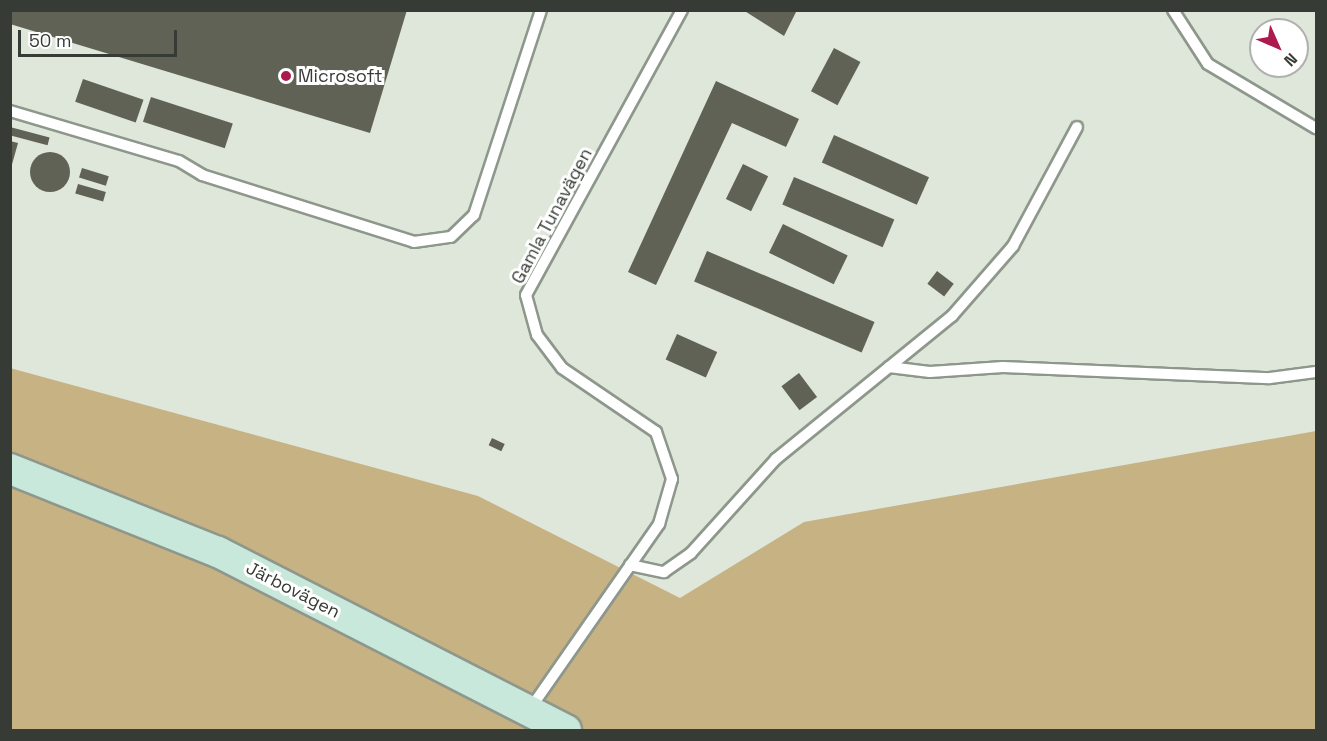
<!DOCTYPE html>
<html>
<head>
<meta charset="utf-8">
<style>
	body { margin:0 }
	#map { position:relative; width:1327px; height:741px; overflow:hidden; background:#dee7da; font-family:"Space Grotesk",sans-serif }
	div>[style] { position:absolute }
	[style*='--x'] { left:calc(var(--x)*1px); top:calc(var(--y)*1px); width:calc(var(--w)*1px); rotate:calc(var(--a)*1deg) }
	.forest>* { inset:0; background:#c7b284 }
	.building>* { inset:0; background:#616256; transform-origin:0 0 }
	.round { border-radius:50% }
	.roads { filter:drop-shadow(2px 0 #8e978b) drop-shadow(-2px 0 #8e978b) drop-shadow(0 2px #8e978b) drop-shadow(0 -2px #8e978b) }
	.service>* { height:10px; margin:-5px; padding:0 5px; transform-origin:5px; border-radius:5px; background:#fff }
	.secondary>* { height:30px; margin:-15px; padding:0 15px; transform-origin:15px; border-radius:15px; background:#c8e8db }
	.dots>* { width:16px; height:16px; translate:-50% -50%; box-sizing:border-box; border:3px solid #fff; border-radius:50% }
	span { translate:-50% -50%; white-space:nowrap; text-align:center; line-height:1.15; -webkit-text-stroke:6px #fff; paint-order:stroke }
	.poi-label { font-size:18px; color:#373b36 }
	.left { translate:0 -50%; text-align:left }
	.street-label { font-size:18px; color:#373b36 }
	.frame { position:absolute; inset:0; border:12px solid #373b36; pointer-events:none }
	.north { position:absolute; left:1249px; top:18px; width:60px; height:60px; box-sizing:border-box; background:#fff; border:2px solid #afb1af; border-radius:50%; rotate:135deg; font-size:16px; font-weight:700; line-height:24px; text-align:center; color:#373b36 }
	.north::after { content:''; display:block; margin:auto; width:21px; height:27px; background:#ac1a4e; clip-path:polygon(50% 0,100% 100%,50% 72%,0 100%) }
	.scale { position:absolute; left:18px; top:30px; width:159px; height:27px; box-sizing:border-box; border:3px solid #373b36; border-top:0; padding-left:8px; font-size:18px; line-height:21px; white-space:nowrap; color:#373b36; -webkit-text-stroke:4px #fff; paint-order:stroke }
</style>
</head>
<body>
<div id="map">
	<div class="forest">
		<i style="clip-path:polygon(10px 368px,478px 496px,680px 598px,804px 522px,1316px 431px,1316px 730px,11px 730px)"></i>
	</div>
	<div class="building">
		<i style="clip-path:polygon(10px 10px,407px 10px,370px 133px,10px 24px)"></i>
		<i style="clip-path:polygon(743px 10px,797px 10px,784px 36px)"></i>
		<i style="left:834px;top:48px;width:30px;height:49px;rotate:28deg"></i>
		<i style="left:83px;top:79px;width:64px;height:24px;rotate:19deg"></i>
		<i style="clip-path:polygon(716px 81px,799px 119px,786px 147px,732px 123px,656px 285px,628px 272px)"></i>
		<i style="left:151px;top:97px;width:86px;height:26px;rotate:18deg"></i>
		<i style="left:10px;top:127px;width:41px;height:8px;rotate:15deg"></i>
		<i style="left:834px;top:135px;width:104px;height:30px;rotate:24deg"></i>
		<i style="clip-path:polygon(10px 141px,18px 143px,11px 168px,10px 168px)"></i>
		<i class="round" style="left:30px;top:152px;width:40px;height:40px"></i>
		<i style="left:743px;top:164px;width:28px;height:39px;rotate:26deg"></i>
		<i style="left:82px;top:168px;width:28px;height:10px;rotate:17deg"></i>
		<i style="left:794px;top:177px;width:109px;height:30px;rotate:23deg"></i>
		<i style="left:78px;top:184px;width:29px;height:10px;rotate:16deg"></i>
		<i style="left:783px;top:224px;width:72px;height:32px;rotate:26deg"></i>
		<i style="left:707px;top:251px;width:182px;height:33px;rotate:23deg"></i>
		<i style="left:937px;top:271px;width:21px;height:16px;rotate:37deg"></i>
		<i style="left:677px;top:334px;width:44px;height:28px;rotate:24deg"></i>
		<i style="left:799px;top:373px;width:30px;height:22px;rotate:53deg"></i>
		<i style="left:492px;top:438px;width:14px;height:8px;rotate:25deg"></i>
	</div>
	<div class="roads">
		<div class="service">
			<i style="--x:1173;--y:10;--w:64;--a:57.1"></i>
			<i style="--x:1208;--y:64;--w:126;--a:30.7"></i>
			<i style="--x:10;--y:111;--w:176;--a:16.5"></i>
			<i style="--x:179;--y:161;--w:27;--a:31"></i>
			<i style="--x:202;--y:175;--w:222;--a:17.5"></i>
			<i style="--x:414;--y:242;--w:37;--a:-8"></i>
			<i style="--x:451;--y:237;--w:32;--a:-44"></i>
			<i style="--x:474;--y:215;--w:216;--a:-71.9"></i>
			<i style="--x:889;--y:367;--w:41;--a:7"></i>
			<i style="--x:930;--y:372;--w:73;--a:-3.9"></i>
			<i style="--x:1003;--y:367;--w:267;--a:2.4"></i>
			<i style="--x:1270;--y:378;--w:46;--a:-7.4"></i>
			<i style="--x:630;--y:565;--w:35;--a:12"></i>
			<i style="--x:664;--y:572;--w:33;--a:-35"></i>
			<i style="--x:691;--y:553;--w:127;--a:-47.9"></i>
			<i style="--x:776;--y:459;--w:227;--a:-39.1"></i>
			<i style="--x:952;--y:316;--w:93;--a:-48.9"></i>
			<i style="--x:1013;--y:246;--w:135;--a:-61.7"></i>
			<i style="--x:530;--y:709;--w:226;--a:-55.1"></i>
			<i style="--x:659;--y:524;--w:47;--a:-73.9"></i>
			<i style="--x:672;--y:479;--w:50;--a:-108.8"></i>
			<i style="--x:656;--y:432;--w:114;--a:-145.8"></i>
			<i style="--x:562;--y:368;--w:41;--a:-127.1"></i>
			<i style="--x:537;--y:335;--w:41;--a:-105.4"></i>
			<i style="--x:526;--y:295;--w:325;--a:-61.3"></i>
		</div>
		<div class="secondary">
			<i style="--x:10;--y:469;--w:224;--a:21.8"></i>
			<i style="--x:218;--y:552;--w:391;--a:27.1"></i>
		</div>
	</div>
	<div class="dots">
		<i style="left:286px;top:76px;background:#ac1a4e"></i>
	</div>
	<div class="poi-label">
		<span class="left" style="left:298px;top:76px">Microsoft</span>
	</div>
	<div class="street-label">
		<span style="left:552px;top:216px;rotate:-62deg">Gamla Tunavägen</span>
		<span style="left:293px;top:590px;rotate:27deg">Järbovägen</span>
	</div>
	<div class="frame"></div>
	<div class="north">N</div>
	<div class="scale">50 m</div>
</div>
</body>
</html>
